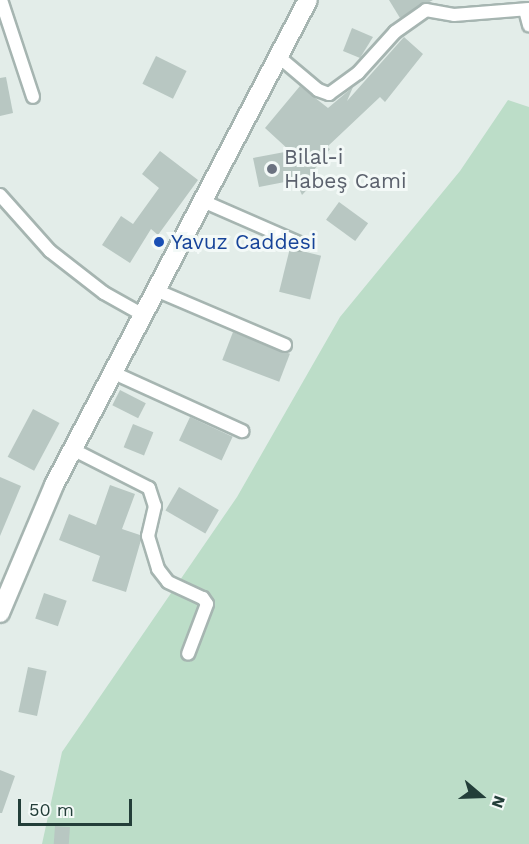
<!DOCTYPE html>
<html>
<head>
<meta charset="utf-8">
<style>
	body { margin:0 }
	#map { position:relative; width:529px; height:844px; overflow:hidden; background:#e3ede9; font-family:"Work Sans",sans-serif }
	div>[style] { position:absolute }
	[style*='--x'] { left:calc(var(--x)*1px); top:calc(var(--y)*1px); width:calc(var(--w)*1px); rotate:calc(var(--a)*1deg) }
	.green>* { inset:0; background:#bcddc8 }
	.building>* { inset:0; background:#b8c7c2; transform-origin:0 0 }
	.roads { filter:drop-shadow(2px 0 #a6b5b1) drop-shadow(-2px 0 #a6b5b1) drop-shadow(0 2px #a6b5b1) drop-shadow(0 -2px #a6b5b1) }
	.minor>* { height:12px; margin:-6px; padding:0 6px; transform-origin:6px; border-radius:6px; background:#fff }
	.secondary>* { height:18px; margin:-9px; padding:0 9px; transform-origin:9px; border-radius:9px; background:#fff }
	.dots>* { width:16px; height:16px; translate:-50% -50%; box-sizing:border-box; border:3px solid #f3f9f7; border-radius:50% }
	span { translate:-50% -50%; white-space:nowrap; text-align:center; line-height:1.15; -webkit-text-stroke:6px #f3f9f7; paint-order:stroke }
	.worship-label { font-size:21px; color:#5b616d }
	.left { translate:0 -50%; text-align:left }
	.transit-label { font-size:21px; color:#164399 }
	.north { position:absolute; left:451px; top:766px; width:60px; height:60px; -webkit-text-stroke:4px #f3f9f7; paint-order:stroke; rotate:109deg; font-size:16px; font-weight:700; line-height:24px; text-align:center; color:#233e39 }
	.north::after { content:''; display:block; margin:auto; width:21px; height:27px; background:#233e39; clip-path:polygon(50% 0,100% 100%,50% 72%,0 100%) }
	.scale { position:absolute; left:18px; top:799px; width:114px; height:27px; box-sizing:border-box; border:3px solid #233e39; border-top:0; padding-left:8px; font-size:18px; line-height:21px; white-space:nowrap; color:#233e39; -webkit-text-stroke:4px #f3f9f7; paint-order:stroke }
</style>
</head>
<body>
<div id="map">
	<div class="green">
		<i style="clip-path:polygon(508px 100px,529px 107px,529px 844px,42px 844px,62px 752px,237px 497px,340px 317px,460px 171px)"></i>
	</div>
	<div class="building">
		<i style="clip-path:polygon(389px 0,433px 0,400px 18px)"></i>
		<i style="clip-path:polygon(352px 28px,373px 37px,360px 58px,343px 51px)"></i>
		<i style="clip-path:polygon(404px 37px,423px 54px,385px 102px,380px 97px,327px 147px,330px 149px,311px 174px,317px 179px,302px 195px,295px 180px,259px 187px,253px 158px,290px 151px,265px 128px,300px 86px,328px 108px,353px 87px,347px 101px)"></i>
		<i style="left:156px;top:56px;width:34px;height:31px;rotate:26deg"></i>
		<i style="clip-path:polygon(6px 77px,13px 113px,0 116px,0 78px)"></i>
		<i style="clip-path:polygon(160px 151px,198px 180px,158px 235px,151px 229px,130px 263px,102px 245px,121px 216px,133px 224px,159px 188px,142px 174px)"></i>
		<i style="left:339px;top:202px;width:36px;height:22px;rotate:36deg"></i>
		<i style="left:290px;top:248px;width:32px;height:45px;rotate:14deg"></i>
		<i style="left:233px;top:332px;width:61px;height:30px;rotate:21deg"></i>
		<i style="left:120px;top:390px;width:29px;height:17px;rotate:27deg"></i>
		<i style="left:33px;top:409px;width:30px;height:54px;rotate:28deg"></i>
		<i style="left:190px;top:417px;width:47px;height:26px;rotate:25deg"></i>
		<i style="left:133px;top:424px;width:22px;height:25px;rotate:22deg"></i>
		<i style="clip-path:polygon(0 477px,21px 486px,0 536px)"></i>
		<i style="clip-path:polygon(110px 485px,135px 494px,122px 529px,140px 535px,141px 540px,126px 592px,92px 581px,100px 556px,59px 540px,69px 514px,96px 525px)"></i>
		<i style="left:179px;top:487px;width:46px;height:27px;rotate:30deg"></i>
		<i style="left:44px;top:593px;width:24px;height:27px;rotate:19deg"></i>
		<i style="left:28px;top:667px;width:19px;height:46px;rotate:12deg"></i>
		<i style="clip-path:polygon(0 770px,15px 776px,2px 813px,0 813px)"></i>
		<i style="left:55px;top:826px;width:15px;height:18px;rotate:4deg"></i>
	</div>
	<div class="roads">
		<div class="minor">
			<i style="--x:1;--y:0;--w:102;--a:71.7"></i>
			<i style="--x:525;--y:10;--w:16;--a:75"></i>
			<i style="--x:279;--y:57;--w:51;--a:40.2"></i>
			<i style="--x:318;--y:90;--w:12;--a:20"></i>
			<i style="--x:329;--y:94;--w:36;--a:-36"></i>
			<i style="--x:358;--y:73;--w:55;--a:-47.9"></i>
			<i style="--x:395;--y:32;--w:38;--a:-35"></i>
			<i style="--x:426;--y:10;--w:28;--a:10"></i>
			<i style="--x:454;--y:15;--w:75;--a:-4.6"></i>
			<i style="--x:0;--y:195;--w:75;--a:48.2"></i>
			<i style="--x:50;--y:251;--w:68;--a:37.9"></i>
			<i style="--x:104;--y:293;--w:47;--a:29.3"></i>
			<i style="--x:205;--y:202;--w:105;--a:23.6"></i>
			<i style="--x:158;--y:291;--w:138;--a:23"></i>
			<i style="--x:114;--y:373;--w:141;--a:24.4"></i>
			<i style="--x:74;--y:450;--w:84;--a:26.9"></i>
			<i style="--x:149;--y:488;--w:19;--a:72"></i>
			<i style="--x:155;--y:506;--w:31;--a:103"></i>
			<i style="--x:148;--y:536;--w:34;--a:73"></i>
			<i style="--x:158;--y:569;--w:16;--a:52"></i>
			<i style="--x:168;--y:582;--w:38;--a:25"></i>
			<i style="--x:203;--y:598;--w:7;--a:56"></i>
			<i style="--x:207;--y:604;--w:53;--a:110.8"></i>
		</div>
		<div class="secondary">
			<i style="--x:0;--y:613;--w:139;--a:-67.1"></i>
			<i style="--x:54;--y:485;--w:547;--a:-62.36"></i>
		</div>
	</div>
	<div class="dots">
		<i style="left:272px;top:169px;background:#6b7280"></i>
		<i style="left:159px;top:242px;background:#1a4fb4"></i>
	</div>
	<div class="worship-label">
		<span class="left" style="left:284px;top:169px">Bilal-i<br>Habeş Cami</span>
	</div>
	<div class="transit-label">
		<span class="left" style="left:171px;top:242px">Yavuz Caddesi</span>
	</div>
	<div class="north">N</div>
	<div class="scale">50 m</div>
</div>
</body>
</html>
